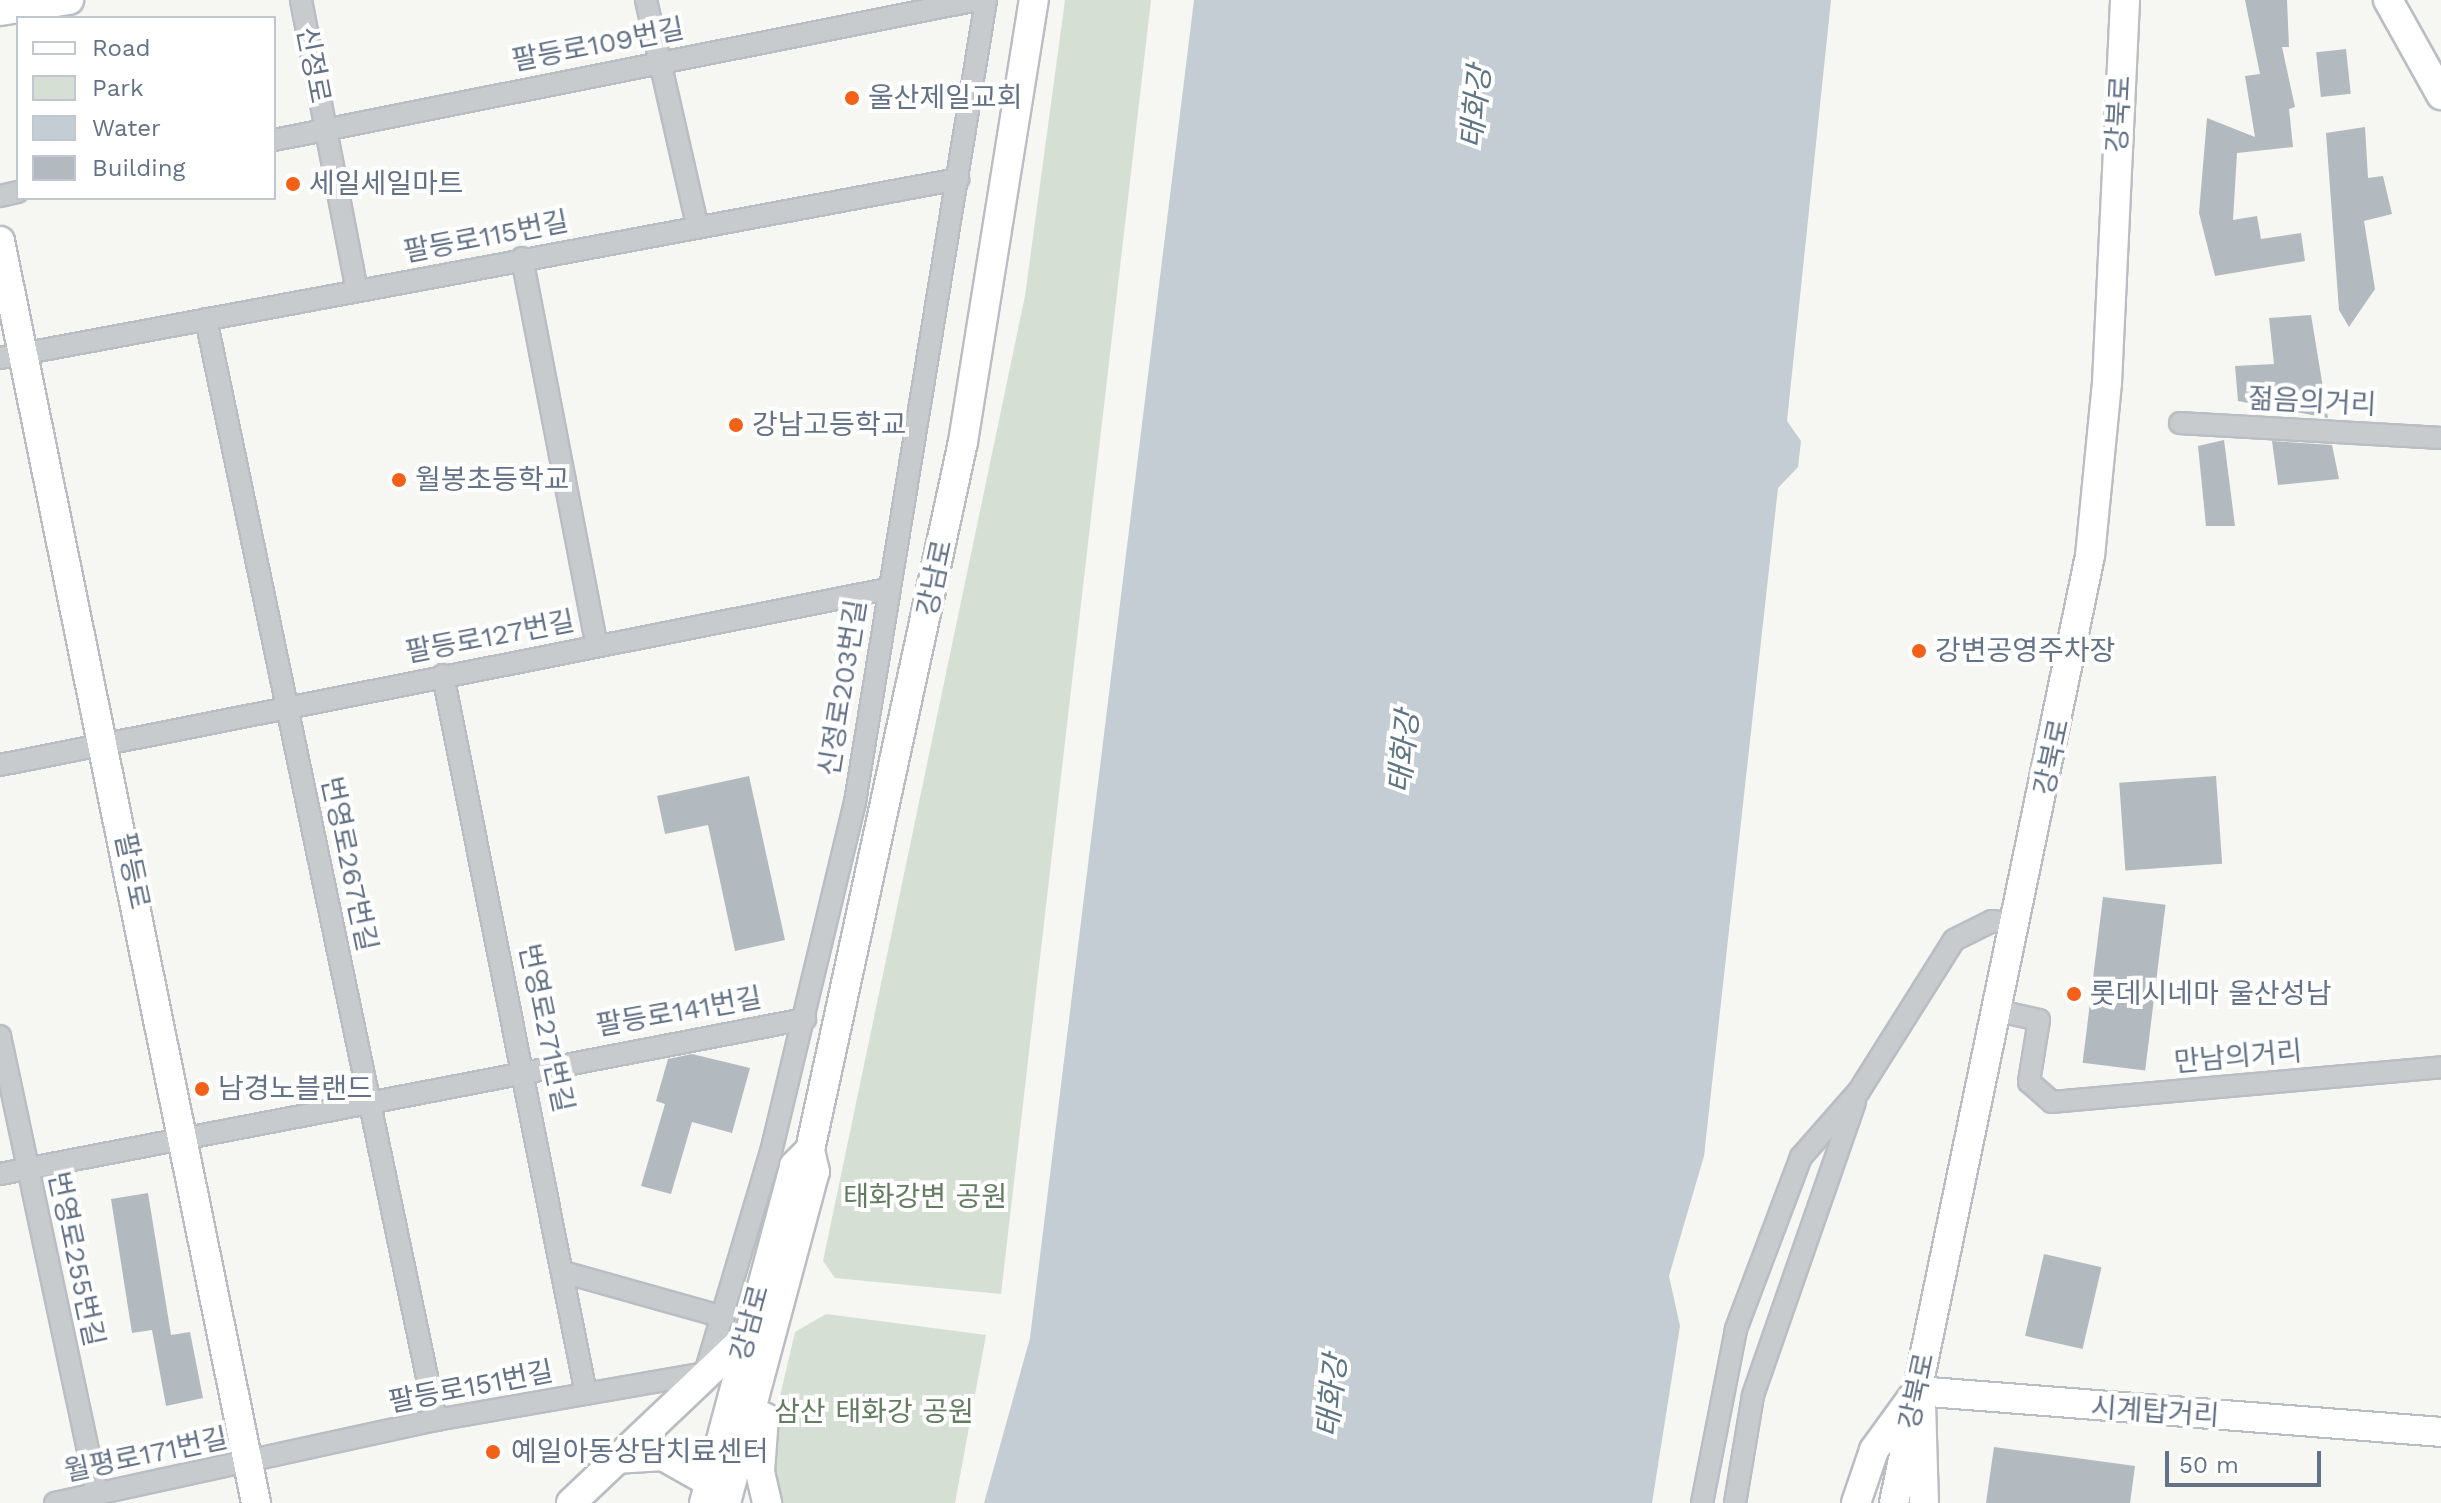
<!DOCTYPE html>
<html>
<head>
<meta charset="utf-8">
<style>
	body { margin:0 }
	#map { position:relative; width:2441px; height:1503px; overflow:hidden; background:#f6f6f2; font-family:"Work Sans","Noto Sans KR",sans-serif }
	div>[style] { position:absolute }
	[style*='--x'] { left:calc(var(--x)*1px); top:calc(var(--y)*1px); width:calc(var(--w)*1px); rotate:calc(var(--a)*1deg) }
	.green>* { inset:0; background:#d6dfd3 }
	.water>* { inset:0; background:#c3cdd3 }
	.building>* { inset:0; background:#b2b9bf; transform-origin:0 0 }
	.roads { filter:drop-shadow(2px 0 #babdc3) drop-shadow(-2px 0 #babdc3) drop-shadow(0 2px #babdc3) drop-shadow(0 -2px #babdc3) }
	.street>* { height:20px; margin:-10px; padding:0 10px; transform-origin:10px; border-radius:10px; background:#c8cbce }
	.secondary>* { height:28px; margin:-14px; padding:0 14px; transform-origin:14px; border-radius:14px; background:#fff }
	.dots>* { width:22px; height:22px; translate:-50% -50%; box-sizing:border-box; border:4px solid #fff; border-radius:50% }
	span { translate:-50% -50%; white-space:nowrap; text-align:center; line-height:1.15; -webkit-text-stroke:8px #fff; paint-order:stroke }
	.street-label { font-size:28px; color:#637286 }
	.poi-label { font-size:28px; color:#637286 }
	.left { translate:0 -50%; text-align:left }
	.park-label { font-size:28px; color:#647d62 }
	.water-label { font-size:30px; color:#5e7583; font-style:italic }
	.legend { position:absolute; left:16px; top:16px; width:260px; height:184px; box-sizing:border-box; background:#fff; border:2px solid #c1c7cf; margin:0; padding:10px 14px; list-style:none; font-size:24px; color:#637286 }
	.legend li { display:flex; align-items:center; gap:16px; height:40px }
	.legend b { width:40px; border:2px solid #c1c7cf }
	.scale { position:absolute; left:2165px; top:1451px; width:156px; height:36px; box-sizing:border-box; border:4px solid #637286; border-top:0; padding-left:10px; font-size:24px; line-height:28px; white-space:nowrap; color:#637286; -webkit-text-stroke:6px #fff; paint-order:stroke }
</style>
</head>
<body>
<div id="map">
	<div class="green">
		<i style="clip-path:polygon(1065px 0,1151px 0,1001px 1294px,835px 1278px,823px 1261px,1025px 296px)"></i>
		<i style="clip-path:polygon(826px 1314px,986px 1335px,955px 1503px,755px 1503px,795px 1332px)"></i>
	</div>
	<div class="water">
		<i style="clip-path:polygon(1194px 0,1831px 0,1787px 421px,1801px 441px,1798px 467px,1778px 488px,1704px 1156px,1669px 1276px,1680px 1326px,1652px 1503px,984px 1503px,1030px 1338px)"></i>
	</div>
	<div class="building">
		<i style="clip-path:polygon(2245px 0,2287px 0,2289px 47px,2282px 47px,2295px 107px,2289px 109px,2293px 147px,2237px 153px,2233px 220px,2257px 216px,2261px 239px,2301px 233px,2305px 261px,2215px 276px,2199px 213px,2207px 118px,2255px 137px,2245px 76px,2260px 74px)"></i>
		<i style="left:2346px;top:49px;width:45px;height:30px;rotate:84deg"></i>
		<i style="clip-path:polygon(2365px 127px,2368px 178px,2383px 176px,2392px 214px,2364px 221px,2375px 289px,2349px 327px,2339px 310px,2326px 133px)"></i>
		<i style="clip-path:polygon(2311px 315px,2328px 418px,2238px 401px,2235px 366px,2274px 364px,2269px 318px)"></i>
		<i style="clip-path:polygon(2224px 440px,2235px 526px,2206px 526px,2198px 446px)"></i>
		<i style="clip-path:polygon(2272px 441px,2332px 445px,2339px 479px,2278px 485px)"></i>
		<i style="clip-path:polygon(749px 776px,785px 940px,735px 951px,708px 825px,665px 834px,657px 796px)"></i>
		<i style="left:2216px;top:776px;width:88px;height:97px;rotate:86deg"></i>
		<i style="left:2103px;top:897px;width:63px;height:167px;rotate:7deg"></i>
		<i style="clip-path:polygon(692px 1054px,750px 1068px,732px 1133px,692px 1122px,671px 1194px,641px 1186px,665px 1104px,656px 1101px,668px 1059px)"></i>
		<i style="clip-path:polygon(148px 1193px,171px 1335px,190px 1332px,203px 1398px,166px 1406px,152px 1330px,132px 1333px,111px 1199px)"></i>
		<i style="left:2044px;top:1254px;width:59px;height:84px;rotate:13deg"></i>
		<i style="clip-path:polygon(1994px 1447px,2135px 1466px,2130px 1503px,1986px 1503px)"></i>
	</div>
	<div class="roads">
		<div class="street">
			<i style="--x:301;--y:0;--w:295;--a:79.1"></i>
			<i style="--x:646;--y:0;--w:231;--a:77.2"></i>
			<i style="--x:274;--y:140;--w:717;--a:-11.26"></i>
			<i style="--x:0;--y:196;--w:18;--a:-13"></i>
			<i style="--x:522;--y:258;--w:393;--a:79.1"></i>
			<i style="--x:206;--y:319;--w:1125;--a:78.2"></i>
			<i style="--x:0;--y:358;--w:975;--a:-10.58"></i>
			<i style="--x:2180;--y:423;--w:261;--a:3.3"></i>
			<i style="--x:443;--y:675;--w:733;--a:78.75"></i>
			<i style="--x:0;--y:765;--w:904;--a:-11.22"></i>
			<i style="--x:1999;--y:1011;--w:41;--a:12.7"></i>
			<i style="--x:2039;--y:1020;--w:63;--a:99.2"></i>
			<i style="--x:2029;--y:1082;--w:30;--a:41"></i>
			<i style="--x:2052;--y:1102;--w:391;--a:-5.1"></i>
			<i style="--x:0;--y:1036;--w:468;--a:78"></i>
			<i style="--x:0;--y:1174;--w:820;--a:-10.9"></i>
			<i style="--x:567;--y:1273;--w:163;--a:15.7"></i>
			<i style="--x:55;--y:1503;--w:390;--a:-12.3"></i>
			<i style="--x:436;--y:1420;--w:273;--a:-9.9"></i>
			<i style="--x:705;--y:1373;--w:231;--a:-73.4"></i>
			<i style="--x:771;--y:1152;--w:360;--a:-76.5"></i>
			<i style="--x:855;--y:802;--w:813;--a:-80.72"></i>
			<i style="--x:1702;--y:1503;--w:177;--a:-78.9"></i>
			<i style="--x:1736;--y:1329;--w:184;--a:-69.3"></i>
			<i style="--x:1801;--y:1157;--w:88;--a:-48.7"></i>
			<i style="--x:1859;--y:1091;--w:178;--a:-57.8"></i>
			<i style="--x:1954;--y:940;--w:42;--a:-26.6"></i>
			<i style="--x:1992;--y:921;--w:24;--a:7"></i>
			<i style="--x:1735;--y:1503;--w:109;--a:-80.5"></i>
			<i style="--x:1753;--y:1395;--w:310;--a:-70.8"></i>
		</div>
		<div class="secondary">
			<i style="--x:2388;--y:0;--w:109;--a:60.8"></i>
			<i style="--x:0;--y:11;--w:70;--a:-9.1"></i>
			<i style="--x:0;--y:241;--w:1288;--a:78.53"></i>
			<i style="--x:1917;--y:1391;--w:526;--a:4.47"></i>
			<i style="--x:1921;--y:1403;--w:100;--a:88.3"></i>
			<i style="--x:764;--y:1417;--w:55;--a:94.2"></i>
			<i style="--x:760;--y:1472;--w:32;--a:77"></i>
			<i style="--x:615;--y:1459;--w:48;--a:-3.6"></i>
			<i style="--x:663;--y:1456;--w:53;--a:29.5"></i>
			<i style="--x:571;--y:1503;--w:243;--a:-43.5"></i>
			<i style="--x:704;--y:1503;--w:349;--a:-75"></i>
			<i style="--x:794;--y:1166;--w:23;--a:-45"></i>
			<i style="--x:726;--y:1503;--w:343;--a:-75"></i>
			<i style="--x:815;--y:1172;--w:23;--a:-103"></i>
			<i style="--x:810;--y:1150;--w:724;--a:-77.81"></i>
			<i style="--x:963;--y:442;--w:448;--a:-80.9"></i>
			<i style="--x:1856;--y:1503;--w:56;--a:-71.2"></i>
			<i style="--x:1874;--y:1450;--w:68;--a:-54"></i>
			<i style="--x:1894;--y:1503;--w:967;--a:-78.31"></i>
			<i style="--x:2090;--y:556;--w:174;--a:-84.4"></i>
			<i style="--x:2107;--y:383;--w:383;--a:-87.3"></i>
		</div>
	</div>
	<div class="dots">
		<i style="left:852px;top:98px;background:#f26117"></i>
		<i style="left:293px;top:184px;background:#f26117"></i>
		<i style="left:736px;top:425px;background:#f26117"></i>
		<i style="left:399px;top:480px;background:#f26117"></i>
		<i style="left:1919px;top:651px;background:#f26117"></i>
		<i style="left:2074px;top:994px;background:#f26117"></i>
		<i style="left:202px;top:1089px;background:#f26117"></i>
		<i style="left:493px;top:1452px;background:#f26117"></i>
	</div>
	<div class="street-label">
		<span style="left:598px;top:45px;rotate:-11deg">팔등로109번길</span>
		<span style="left:313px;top:65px;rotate:79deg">신정로</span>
		<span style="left:2119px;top:114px;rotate:-87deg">강북로</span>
		<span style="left:486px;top:237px;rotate:-11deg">팔등로115번길</span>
		<span style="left:2312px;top:402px;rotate:3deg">젊음의거리</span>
		<span style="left:935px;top:578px;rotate:-78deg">강남로</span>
		<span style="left:490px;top:637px;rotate:-11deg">팔등로127번길</span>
		<span style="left:843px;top:688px;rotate:-81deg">신정로203번길</span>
		<span style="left:2052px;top:757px;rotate:-78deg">강북로</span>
		<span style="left:349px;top:864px;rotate:78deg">번영로267번길</span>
		<span style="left:132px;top:871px;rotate:78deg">팔등로</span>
		<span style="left:679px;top:1012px;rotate:-10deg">팔등로141번길</span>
		<span style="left:546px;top:1028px;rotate:78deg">번영로271번길</span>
		<span style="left:2238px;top:1057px;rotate:-5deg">만남의거리</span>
		<span style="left:76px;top:1259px;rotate:78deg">번영로255번길</span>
		<span style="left:750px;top:1323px;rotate:-75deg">강남로</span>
		<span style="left:471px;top:1387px;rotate:-11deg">팔등로151번길</span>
		<span style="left:1917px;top:1391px;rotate:-78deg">강북로</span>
		<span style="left:2155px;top:1412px;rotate:4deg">시계탑거리</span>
		<span style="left:146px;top:1455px;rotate:-12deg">월평로171번길</span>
	</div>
	<div class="poi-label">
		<span class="left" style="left:868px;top:98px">울산제일교회</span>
		<span class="left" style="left:309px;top:184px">세일세일마트</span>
		<span class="left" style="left:752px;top:425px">강남고등학교</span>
		<span class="left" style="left:415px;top:480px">월봉초등학교</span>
		<span class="left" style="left:1935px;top:651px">강변공영주차장</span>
		<span class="left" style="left:2090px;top:994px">롯데시네마 울산성남</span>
		<span class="left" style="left:218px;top:1089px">남경노블랜드</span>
		<span class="left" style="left:511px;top:1452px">예일아동상담치료센터</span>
	</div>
	<div class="park-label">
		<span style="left:925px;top:1197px">태화강변 공원</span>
		<span style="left:874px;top:1412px">삼산 태화강 공원</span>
	</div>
	<div class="water-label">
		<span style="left:1476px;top:107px;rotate:-84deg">태화강</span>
		<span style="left:1404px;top:752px;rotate:-84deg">태화강</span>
		<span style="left:1332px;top:1396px;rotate:-84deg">태화강</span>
	</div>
	<ul class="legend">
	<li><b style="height:10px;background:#fff"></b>Road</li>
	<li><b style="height:22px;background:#d6dfd3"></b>Park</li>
	<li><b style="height:22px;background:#c3cdd3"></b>Water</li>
	<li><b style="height:22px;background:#b2b9bf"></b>Building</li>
	</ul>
	<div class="scale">50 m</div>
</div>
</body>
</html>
